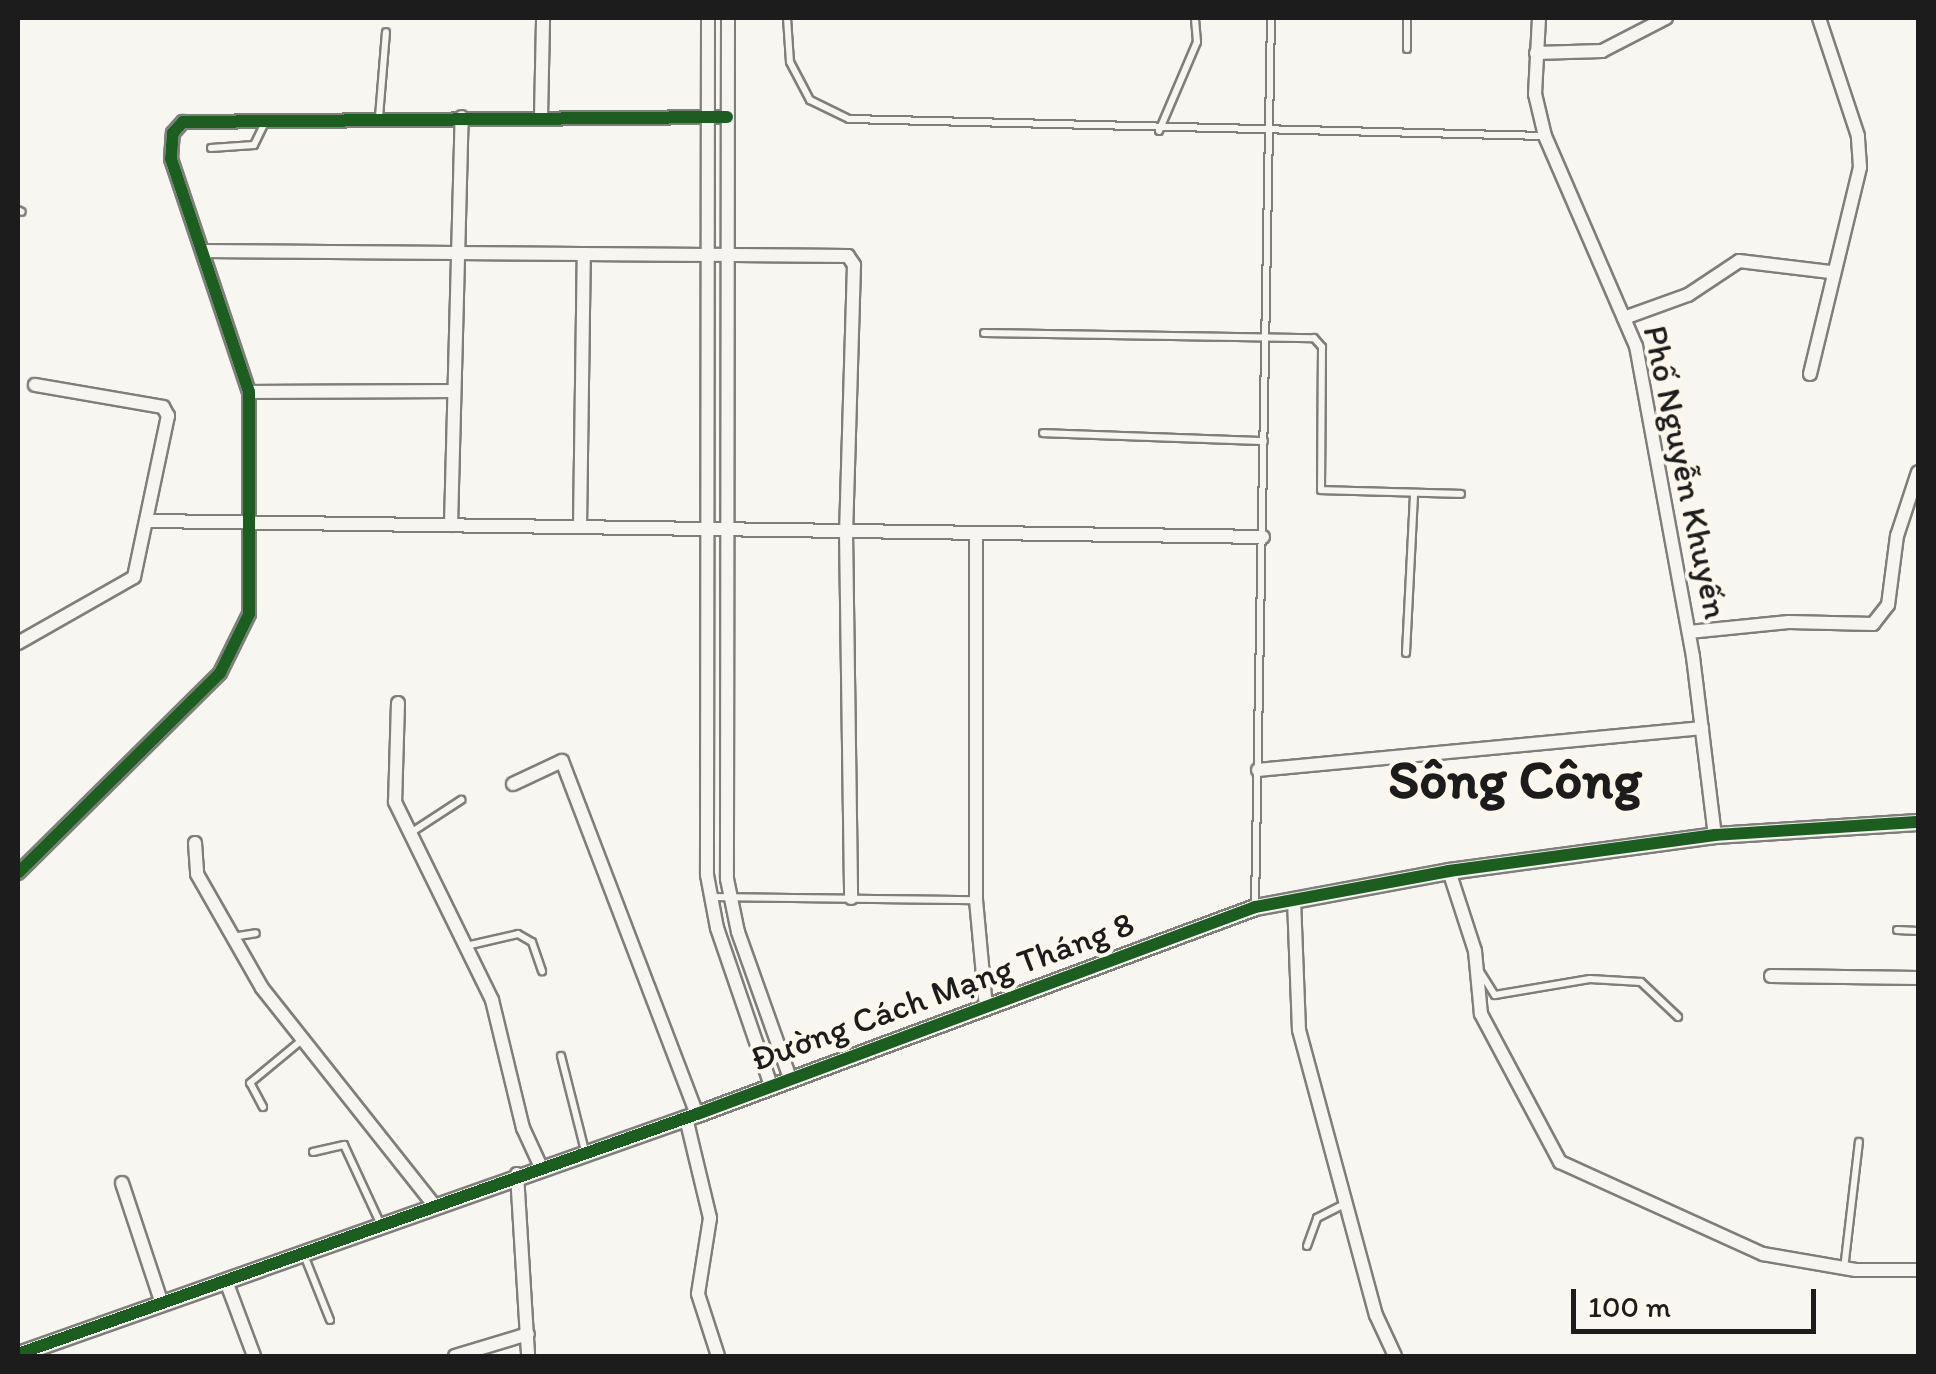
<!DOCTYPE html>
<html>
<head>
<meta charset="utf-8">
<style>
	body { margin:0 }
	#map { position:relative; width:1936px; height:1374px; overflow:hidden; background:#f8f6f0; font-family:Itim,sans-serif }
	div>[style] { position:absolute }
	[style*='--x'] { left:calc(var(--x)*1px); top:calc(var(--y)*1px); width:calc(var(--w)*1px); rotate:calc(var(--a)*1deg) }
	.roads { filter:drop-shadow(2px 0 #7f7e7b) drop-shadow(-2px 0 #7f7e7b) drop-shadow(0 2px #7f7e7b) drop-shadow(0 -2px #7f7e7b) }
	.service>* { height:6px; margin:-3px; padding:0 3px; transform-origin:3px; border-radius:3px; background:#f6f5f1 }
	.minor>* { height:12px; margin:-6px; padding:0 6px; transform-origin:6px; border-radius:6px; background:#f6f5f1 }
	.tertiary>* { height:15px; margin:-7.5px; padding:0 7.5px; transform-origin:7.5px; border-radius:7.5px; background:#f6f5f1 }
	.cycleway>* { height:12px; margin:-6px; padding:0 6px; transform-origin:6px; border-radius:6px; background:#1b5e20 }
	span { translate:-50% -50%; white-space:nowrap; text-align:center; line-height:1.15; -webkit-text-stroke:8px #fbf7ec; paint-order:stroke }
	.street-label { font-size:35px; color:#1c1c1c }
	.town-label { font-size:55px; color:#1c1c1c; font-weight:700 }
	.frame { position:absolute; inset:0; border:20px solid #1c1c1c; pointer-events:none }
	.scale { position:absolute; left:1571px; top:1289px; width:245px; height:45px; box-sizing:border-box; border:5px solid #1c1c1c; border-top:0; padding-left:12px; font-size:30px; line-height:35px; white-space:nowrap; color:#1c1c1c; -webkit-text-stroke:8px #fbf7ec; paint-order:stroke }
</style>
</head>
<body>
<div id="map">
	<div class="roads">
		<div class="service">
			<i style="--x:787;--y:18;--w:44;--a:86.1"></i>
			<i style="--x:790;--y:62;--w:43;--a:62.2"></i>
			<i style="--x:810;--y:100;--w:43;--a:26"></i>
			<i style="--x:849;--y:119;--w:694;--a:1.4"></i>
			<i style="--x:1407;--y:18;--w:31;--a:90"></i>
			<i style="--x:379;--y:117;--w:85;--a:-85.3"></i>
			<i style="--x:1159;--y:131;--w:97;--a:-66.9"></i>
			<i style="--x:1197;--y:42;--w:24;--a:-95"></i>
			<i style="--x:211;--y:148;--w:43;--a:-4"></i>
			<i style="--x:254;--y:145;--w:25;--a:-64"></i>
			<i style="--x:18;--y:210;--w:4;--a:27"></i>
			<i style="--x:984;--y:333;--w:330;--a:0.9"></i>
			<i style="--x:1314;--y:338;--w:12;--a:48"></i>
			<i style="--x:1322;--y:347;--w:143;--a:90.4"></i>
			<i style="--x:1321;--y:490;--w:140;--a:1.6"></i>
			<i style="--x:1043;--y:433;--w:221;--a:2.1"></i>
			<i style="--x:1406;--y:653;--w:159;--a:-87.1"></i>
			<i style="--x:412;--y:832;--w:59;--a:-33.1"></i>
			<i style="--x:713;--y:897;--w:262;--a:0.7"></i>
			<i style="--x:1255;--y:906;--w:888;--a:-88.97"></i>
			<i style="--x:1897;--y:930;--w:21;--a:3"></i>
			<i style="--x:232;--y:937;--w:24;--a:-9"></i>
			<i style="--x:466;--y:946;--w:53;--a:-13"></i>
			<i style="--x:518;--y:934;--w:16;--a:30"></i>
			<i style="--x:532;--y:942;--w:31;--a:71"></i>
			<i style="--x:1481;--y:973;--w:26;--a:58"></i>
			<i style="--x:1495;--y:995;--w:96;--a:-9.6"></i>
			<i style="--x:1590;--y:979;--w:51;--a:3.4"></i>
			<i style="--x:1641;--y:982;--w:51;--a:43.4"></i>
			<i style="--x:561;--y:1056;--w:98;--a:75.8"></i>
			<i style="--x:263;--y:1107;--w:27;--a:-118"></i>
			<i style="--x:250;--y:1083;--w:67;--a:-39.6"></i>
			<i style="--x:313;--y:1152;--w:32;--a:-13"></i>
			<i style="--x:344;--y:1145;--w:86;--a:65.2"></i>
			<i style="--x:1307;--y:1246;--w:30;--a:-70"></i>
			<i style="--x:1317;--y:1218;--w:33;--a:-27"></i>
			<i style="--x:304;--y:1255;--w:70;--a:68.2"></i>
			<i style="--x:1844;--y:1269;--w:128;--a:-83.3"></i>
		</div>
		<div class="minor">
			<i style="--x:708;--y:18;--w:857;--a:90.07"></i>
			<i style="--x:707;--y:875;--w:54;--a:79.3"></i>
			<i style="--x:717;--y:928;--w:167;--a:71.1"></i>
			<i style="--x:728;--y:18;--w:861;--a:90.07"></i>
			<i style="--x:727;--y:879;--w:54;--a:78.3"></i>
			<i style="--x:738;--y:932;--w:155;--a:70.4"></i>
			<i style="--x:1539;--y:18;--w:76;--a:93"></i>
			<i style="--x:1535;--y:94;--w:43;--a:76.6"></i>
			<i style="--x:1545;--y:136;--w:229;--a:66.6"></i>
			<i style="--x:1636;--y:346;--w:316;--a:79.6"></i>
			<i style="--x:1693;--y:657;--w:179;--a:83"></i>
			<i style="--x:1536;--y:53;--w:66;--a:-1.7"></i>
			<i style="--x:1602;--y:51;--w:72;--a:-27.3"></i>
			<i style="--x:541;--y:117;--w:99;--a:-88.8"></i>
			<i style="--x:203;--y:251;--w:645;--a:0.44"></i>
			<i style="--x:848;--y:256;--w:11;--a:56"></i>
			<i style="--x:854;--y:265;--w:266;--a:91.7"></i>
			<i style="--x:846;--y:531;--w:367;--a:89.2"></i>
			<i style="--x:1624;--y:318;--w:68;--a:-19.8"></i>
			<i style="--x:1688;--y:295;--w:61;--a:-33.7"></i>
			<i style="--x:1739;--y:261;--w:92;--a:6.9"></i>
			<i style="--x:1810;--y:374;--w:213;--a:-76.4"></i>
			<i style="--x:1860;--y:167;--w:31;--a:-94"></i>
			<i style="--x:1858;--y:136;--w:124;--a:-108.3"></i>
			<i style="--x:249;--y:392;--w:205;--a:-0.3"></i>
			<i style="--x:149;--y:521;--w:1114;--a:0.82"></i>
			<i style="--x:451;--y:525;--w:408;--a:-88.5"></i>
			<i style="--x:580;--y:527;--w:273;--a:-89.2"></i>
			<i style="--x:976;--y:533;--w:367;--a:90"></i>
			<i style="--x:976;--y:900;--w:108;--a:84.7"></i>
			<i style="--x:1689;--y:632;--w:100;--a:-5.7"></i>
			<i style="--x:1789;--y:622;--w:84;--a:1.4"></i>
			<i style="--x:1873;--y:624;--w:24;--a:-52"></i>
			<i style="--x:1888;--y:605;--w:70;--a:-82.6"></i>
			<i style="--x:1897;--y:536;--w:67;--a:-71.8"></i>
			<i style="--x:18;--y:643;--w:133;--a:-29.6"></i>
			<i style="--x:134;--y:577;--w:165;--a:-78.1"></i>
			<i style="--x:168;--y:416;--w:10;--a:-119"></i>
			<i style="--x:163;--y:407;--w:130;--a:-170.2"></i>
			<i style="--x:398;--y:703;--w:99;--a:91.7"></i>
			<i style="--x:395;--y:802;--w:220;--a:63.9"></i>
			<i style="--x:492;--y:1000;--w:132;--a:76.4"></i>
			<i style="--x:523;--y:1128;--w:41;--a:65.3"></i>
			<i style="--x:1258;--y:770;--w:446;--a:-5.4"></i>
			<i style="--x:513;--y:784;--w:54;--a:-25.1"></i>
			<i style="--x:562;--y:761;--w:378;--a:69.1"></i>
			<i style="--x:195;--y:843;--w:31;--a:86"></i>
			<i style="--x:197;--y:874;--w:131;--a:60.3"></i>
			<i style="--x:262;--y:988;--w:278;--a:51.6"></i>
			<i style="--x:1449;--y:871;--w:84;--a:72"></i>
			<i style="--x:1475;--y:951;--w:63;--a:84.6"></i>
			<i style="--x:1481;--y:1014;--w:168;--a:61.9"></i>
			<i style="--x:1560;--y:1162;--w:223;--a:24.4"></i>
			<i style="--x:1763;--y:1254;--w:94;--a:9.8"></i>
			<i style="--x:1856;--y:1270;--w:62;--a:0"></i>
			<i style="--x:18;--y:873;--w:284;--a:-44.7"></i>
			<i style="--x:220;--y:673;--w:66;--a:-63.8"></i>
			<i style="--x:249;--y:614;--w:222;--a:-90"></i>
			<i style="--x:249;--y:392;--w:246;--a:-108.5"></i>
			<i style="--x:171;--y:159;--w:26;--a:-86"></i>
			<i style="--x:173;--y:133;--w:15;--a:-48"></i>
			<i style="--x:183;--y:122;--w:544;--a:-0.53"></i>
			<i style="--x:1294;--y:900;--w:130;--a:87.8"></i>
			<i style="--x:1299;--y:1030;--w:295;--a:74.9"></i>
			<i style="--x:1376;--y:1315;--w:45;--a:65.1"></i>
			<i style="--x:1771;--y:976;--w:147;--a:0.8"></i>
			<i style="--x:686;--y:1118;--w:103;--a:76.5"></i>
			<i style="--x:710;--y:1218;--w:77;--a:99"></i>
			<i style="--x:698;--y:1294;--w:65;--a:72.1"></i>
			<i style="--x:517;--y:1174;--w:182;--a:86.5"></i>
			<i style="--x:122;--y:1183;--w:124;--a:71.7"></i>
			<i style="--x:226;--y:1281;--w:80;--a:69.5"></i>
			<i style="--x:455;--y:1356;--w:76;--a:-16.8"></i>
		</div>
		<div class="tertiary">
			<i style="--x:18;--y:1354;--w:720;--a:-19.47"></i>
			<i style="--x:697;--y:1114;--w:595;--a:-20.35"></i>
			<i style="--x:1255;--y:907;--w:197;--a:-10.5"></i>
			<i style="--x:1449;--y:871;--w:268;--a:-7.7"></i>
			<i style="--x:1715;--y:835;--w:203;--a:-3.7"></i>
		</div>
	</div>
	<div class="cycleway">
		<i style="--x:18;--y:873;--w:284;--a:-44.7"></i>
		<i style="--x:220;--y:673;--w:66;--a:-63.8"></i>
		<i style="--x:249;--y:614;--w:222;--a:-90"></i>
		<i style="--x:249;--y:392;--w:246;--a:-108.5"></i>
		<i style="--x:171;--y:159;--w:26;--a:-86"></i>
		<i style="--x:173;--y:133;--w:15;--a:-48"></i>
		<i style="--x:183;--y:122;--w:544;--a:-0.53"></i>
		<i style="--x:18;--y:1354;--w:720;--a:-19.47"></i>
		<i style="--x:697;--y:1114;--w:595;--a:-20.35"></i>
		<i style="--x:1255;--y:907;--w:197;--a:-10.5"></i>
		<i style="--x:1449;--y:871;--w:268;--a:-7.7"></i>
		<i style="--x:1715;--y:835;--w:203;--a:-3.7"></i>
	</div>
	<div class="street-label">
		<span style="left:1686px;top:472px;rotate:78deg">Phố Nguyễn Khuyến</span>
		<span style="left:942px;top:991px;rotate:-20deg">Đường Cách Mạng Tháng 8</span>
	</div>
	<div class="town-label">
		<span style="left:1515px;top:780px">Sông Công</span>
	</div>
	<div class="frame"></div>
	<div class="scale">100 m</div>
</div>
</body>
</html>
